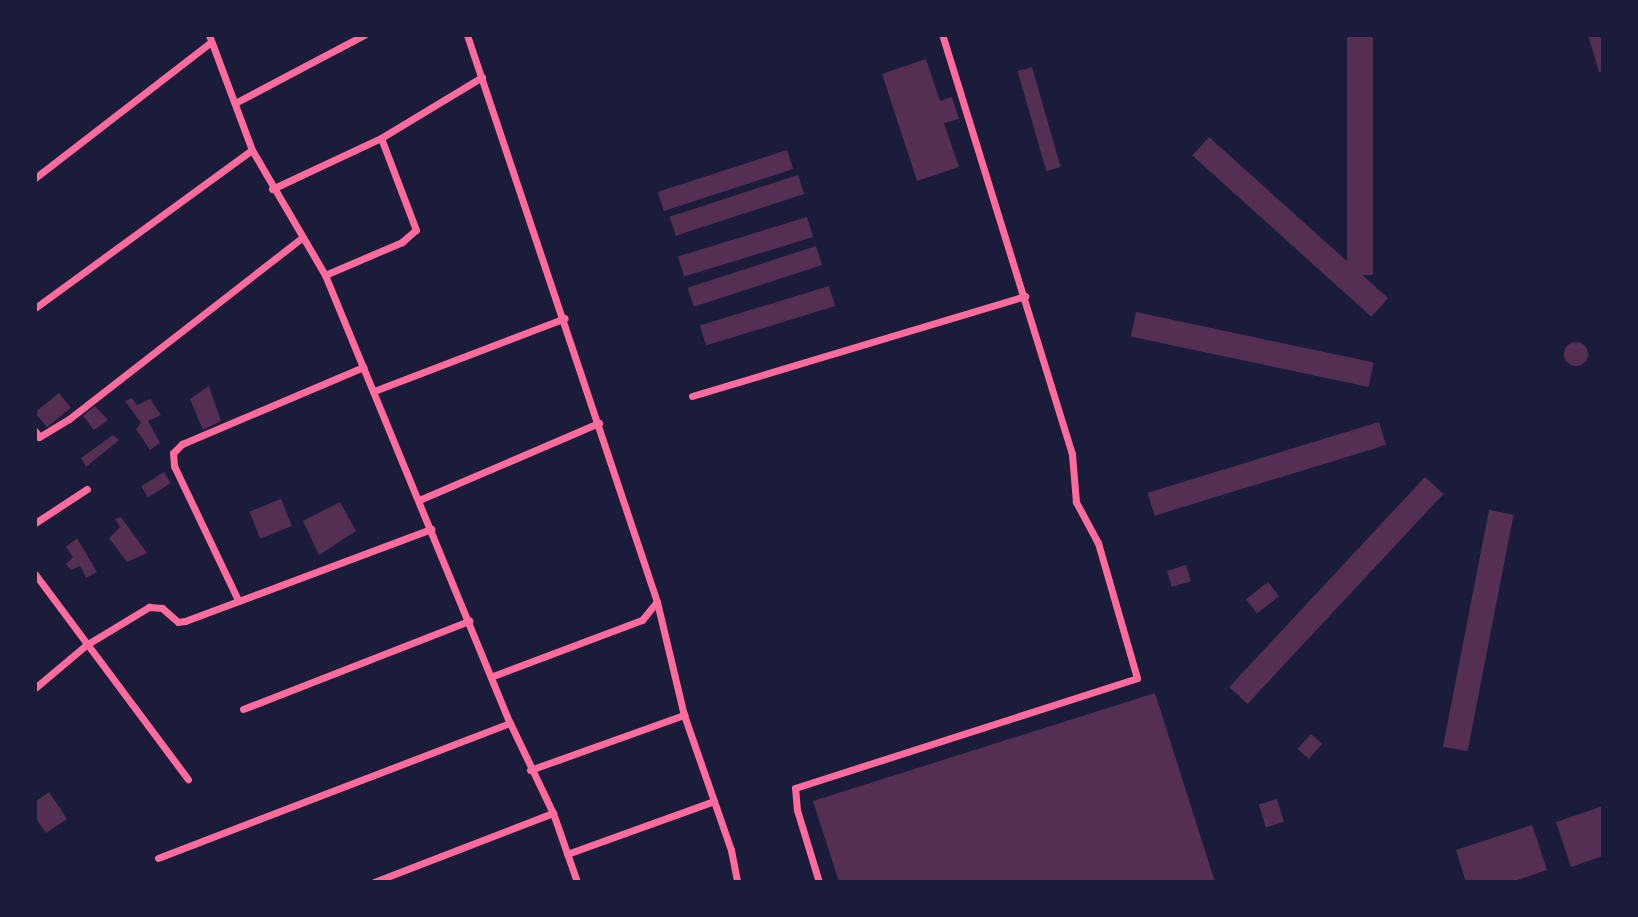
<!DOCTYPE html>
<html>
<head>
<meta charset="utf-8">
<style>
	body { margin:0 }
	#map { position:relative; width:1638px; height:917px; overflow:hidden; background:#1b1b3a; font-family:Quicksand,sans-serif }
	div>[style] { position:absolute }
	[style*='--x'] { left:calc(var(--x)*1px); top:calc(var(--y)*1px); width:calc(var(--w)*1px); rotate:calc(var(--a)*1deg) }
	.building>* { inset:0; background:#542f53; transform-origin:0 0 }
	.round { border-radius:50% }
	.minor>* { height:7px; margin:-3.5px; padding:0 3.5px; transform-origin:3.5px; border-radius:3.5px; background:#ff6b9d }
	span { translate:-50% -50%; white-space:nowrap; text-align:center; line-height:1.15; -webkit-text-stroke:5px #1b1b3a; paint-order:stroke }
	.frame { position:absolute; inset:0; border:37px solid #1b1b3a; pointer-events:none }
</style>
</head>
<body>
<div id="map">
	<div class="building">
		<i style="left:1347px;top:35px;width:26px;height:240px"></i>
		<i style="clip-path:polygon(1588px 35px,1603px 35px,1603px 71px,1599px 72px)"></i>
		<i style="clip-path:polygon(926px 59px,940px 101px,952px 97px,959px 119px,944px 123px,959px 167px,917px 181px,882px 74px)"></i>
		<i style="left:1032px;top:67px;width:104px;height:15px;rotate:74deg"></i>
		<i style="left:1209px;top:137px;width:241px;height:25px;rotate:42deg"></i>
		<i style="left:787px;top:150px;width:20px;height:136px;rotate:72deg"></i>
		<i style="left:798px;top:175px;width:20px;height:135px;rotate:72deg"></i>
		<i style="left:807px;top:217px;width:21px;height:135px;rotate:73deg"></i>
		<i style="left:816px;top:246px;width:20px;height:135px;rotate:72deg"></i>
		<i style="left:829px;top:286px;width:21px;height:135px;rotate:73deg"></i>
		<i style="left:1136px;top:312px;width:243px;height:25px;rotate:12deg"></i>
		<i class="round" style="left:1564px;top:342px;width:24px;height:24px"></i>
		<i style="clip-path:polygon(209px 386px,221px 421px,203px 430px,190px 399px)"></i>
		<i style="left:59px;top:393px;width:19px;height:31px;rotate:51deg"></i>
		<i style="clip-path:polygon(132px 398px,137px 405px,150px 399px,161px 415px,148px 421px,160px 443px,150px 450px,136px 429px,141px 423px,125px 401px)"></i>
		<i style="clip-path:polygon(95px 406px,108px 420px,94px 430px,83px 416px)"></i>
		<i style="left:1379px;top:422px;width:24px;height:242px;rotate:73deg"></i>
		<i style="clip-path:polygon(113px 435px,119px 440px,86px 467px,81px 458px)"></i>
		<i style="left:164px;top:472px;width:13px;height:27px;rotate:58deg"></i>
		<i style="left:1425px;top:477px;width:25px;height:287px;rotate:43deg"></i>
		<i style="left:281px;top:499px;width:29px;height:34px;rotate:68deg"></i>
		<i style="clip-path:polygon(340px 502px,356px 531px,319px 555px,303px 521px)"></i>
		<i style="left:1489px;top:510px;width:25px;height:241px;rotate:11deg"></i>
		<i style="clip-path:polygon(121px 517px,147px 553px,127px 562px,109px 538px,120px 527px,115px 519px)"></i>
		<i style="clip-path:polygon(77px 538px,97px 572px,86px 578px,80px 566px,71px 570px,66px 564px,73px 557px,66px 547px)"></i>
		<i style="left:1186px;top:565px;width:17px;height:20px;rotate:73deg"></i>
		<i style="left:1268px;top:582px;width:18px;height:28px;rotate:52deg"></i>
		<i style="clip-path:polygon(1155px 693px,1215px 882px,839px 882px,813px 801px)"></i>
		<i style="left:1311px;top:734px;width:15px;height:20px;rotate:42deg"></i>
		<i style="clip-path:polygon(49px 792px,67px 819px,46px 833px,35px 817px,35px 802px)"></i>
		<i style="left:1277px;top:799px;width:24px;height:19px;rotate:73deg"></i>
		<i style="clip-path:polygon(1603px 806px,1603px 856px,1571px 867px,1556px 822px)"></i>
		<i style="clip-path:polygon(1532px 825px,1547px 870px,1511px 882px,1466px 882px,1456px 850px)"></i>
	</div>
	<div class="minor">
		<i style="--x:209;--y:35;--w:123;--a:69.5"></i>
		<i style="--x:252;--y:150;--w:145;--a:59.7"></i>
		<i style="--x:325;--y:275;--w:485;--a:67.6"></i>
		<i style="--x:510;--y:723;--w:100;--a:64.5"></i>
		<i style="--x:553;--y:813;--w:73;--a:70.8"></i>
		<i style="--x:467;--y:35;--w:598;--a:71.47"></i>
		<i style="--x:657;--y:602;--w:116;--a:76.6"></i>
		<i style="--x:684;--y:715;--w:143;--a:70.8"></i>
		<i style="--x:731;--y:850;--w:33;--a:79"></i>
		<i style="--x:235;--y:103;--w:146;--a:-27.8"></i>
		<i style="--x:35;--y:178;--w:222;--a:-37.7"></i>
		<i style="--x:272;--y:189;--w:120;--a:-25.1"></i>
		<i style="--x:381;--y:138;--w:118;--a:-31.1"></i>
		<i style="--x:325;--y:275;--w:84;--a:-23.2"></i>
		<i style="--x:402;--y:242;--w:18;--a:-41"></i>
		<i style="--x:416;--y:230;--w:98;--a:-110.8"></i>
		<i style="--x:35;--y:308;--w:268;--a:-36.1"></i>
		<i style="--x:374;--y:391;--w:204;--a:-20.9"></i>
		<i style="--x:692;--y:396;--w:348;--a:-16.7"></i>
		<i style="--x:35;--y:431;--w:7;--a:56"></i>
		<i style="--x:39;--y:437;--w:35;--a:-31"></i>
		<i style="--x:69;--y:419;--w:296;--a:-37.9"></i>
		<i style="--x:419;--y:500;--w:196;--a:-23.2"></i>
		<i style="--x:35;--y:523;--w:62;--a:-33.2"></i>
		<i style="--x:35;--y:574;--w:256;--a:53.3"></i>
		<i style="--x:238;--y:600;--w:148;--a:-115.5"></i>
		<i style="--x:174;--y:466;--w:13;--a:-94"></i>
		<i style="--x:173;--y:453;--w:13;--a:-45"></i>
		<i style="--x:182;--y:444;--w:197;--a:-23"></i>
		<i style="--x:493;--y:676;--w:159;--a:-20.6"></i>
		<i style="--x:642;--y:620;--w:22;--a:-51"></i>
		<i style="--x:35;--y:688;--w:67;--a:-40.1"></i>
		<i style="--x:86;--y:645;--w:74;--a:-31.1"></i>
		<i style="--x:149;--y:607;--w:13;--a:4"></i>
		<i style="--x:162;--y:608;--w:21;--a:41"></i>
		<i style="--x:178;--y:622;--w:7;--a:-8"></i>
		<i style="--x:185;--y:621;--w:263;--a:-20.5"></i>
		<i style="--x:243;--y:709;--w:243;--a:-21.3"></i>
		<i style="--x:530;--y:770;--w:164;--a:-19.7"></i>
		<i style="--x:567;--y:854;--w:156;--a:-19.8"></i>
		<i style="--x:158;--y:858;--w:377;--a:-21"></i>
		<i style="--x:374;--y:882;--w:192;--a:-21.1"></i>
		<i style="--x:819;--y:882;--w:75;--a:-107"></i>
		<i style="--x:797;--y:810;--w:22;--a:-95"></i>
		<i style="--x:795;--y:788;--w:359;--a:-17.8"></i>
		<i style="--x:1137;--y:678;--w:141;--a:-106.1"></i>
		<i style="--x:1098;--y:543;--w:47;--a:-118.2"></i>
		<i style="--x:1076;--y:502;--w:48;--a:-94.8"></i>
		<i style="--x:1072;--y:454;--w:439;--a:-107.2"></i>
	</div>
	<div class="frame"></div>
</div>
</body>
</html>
